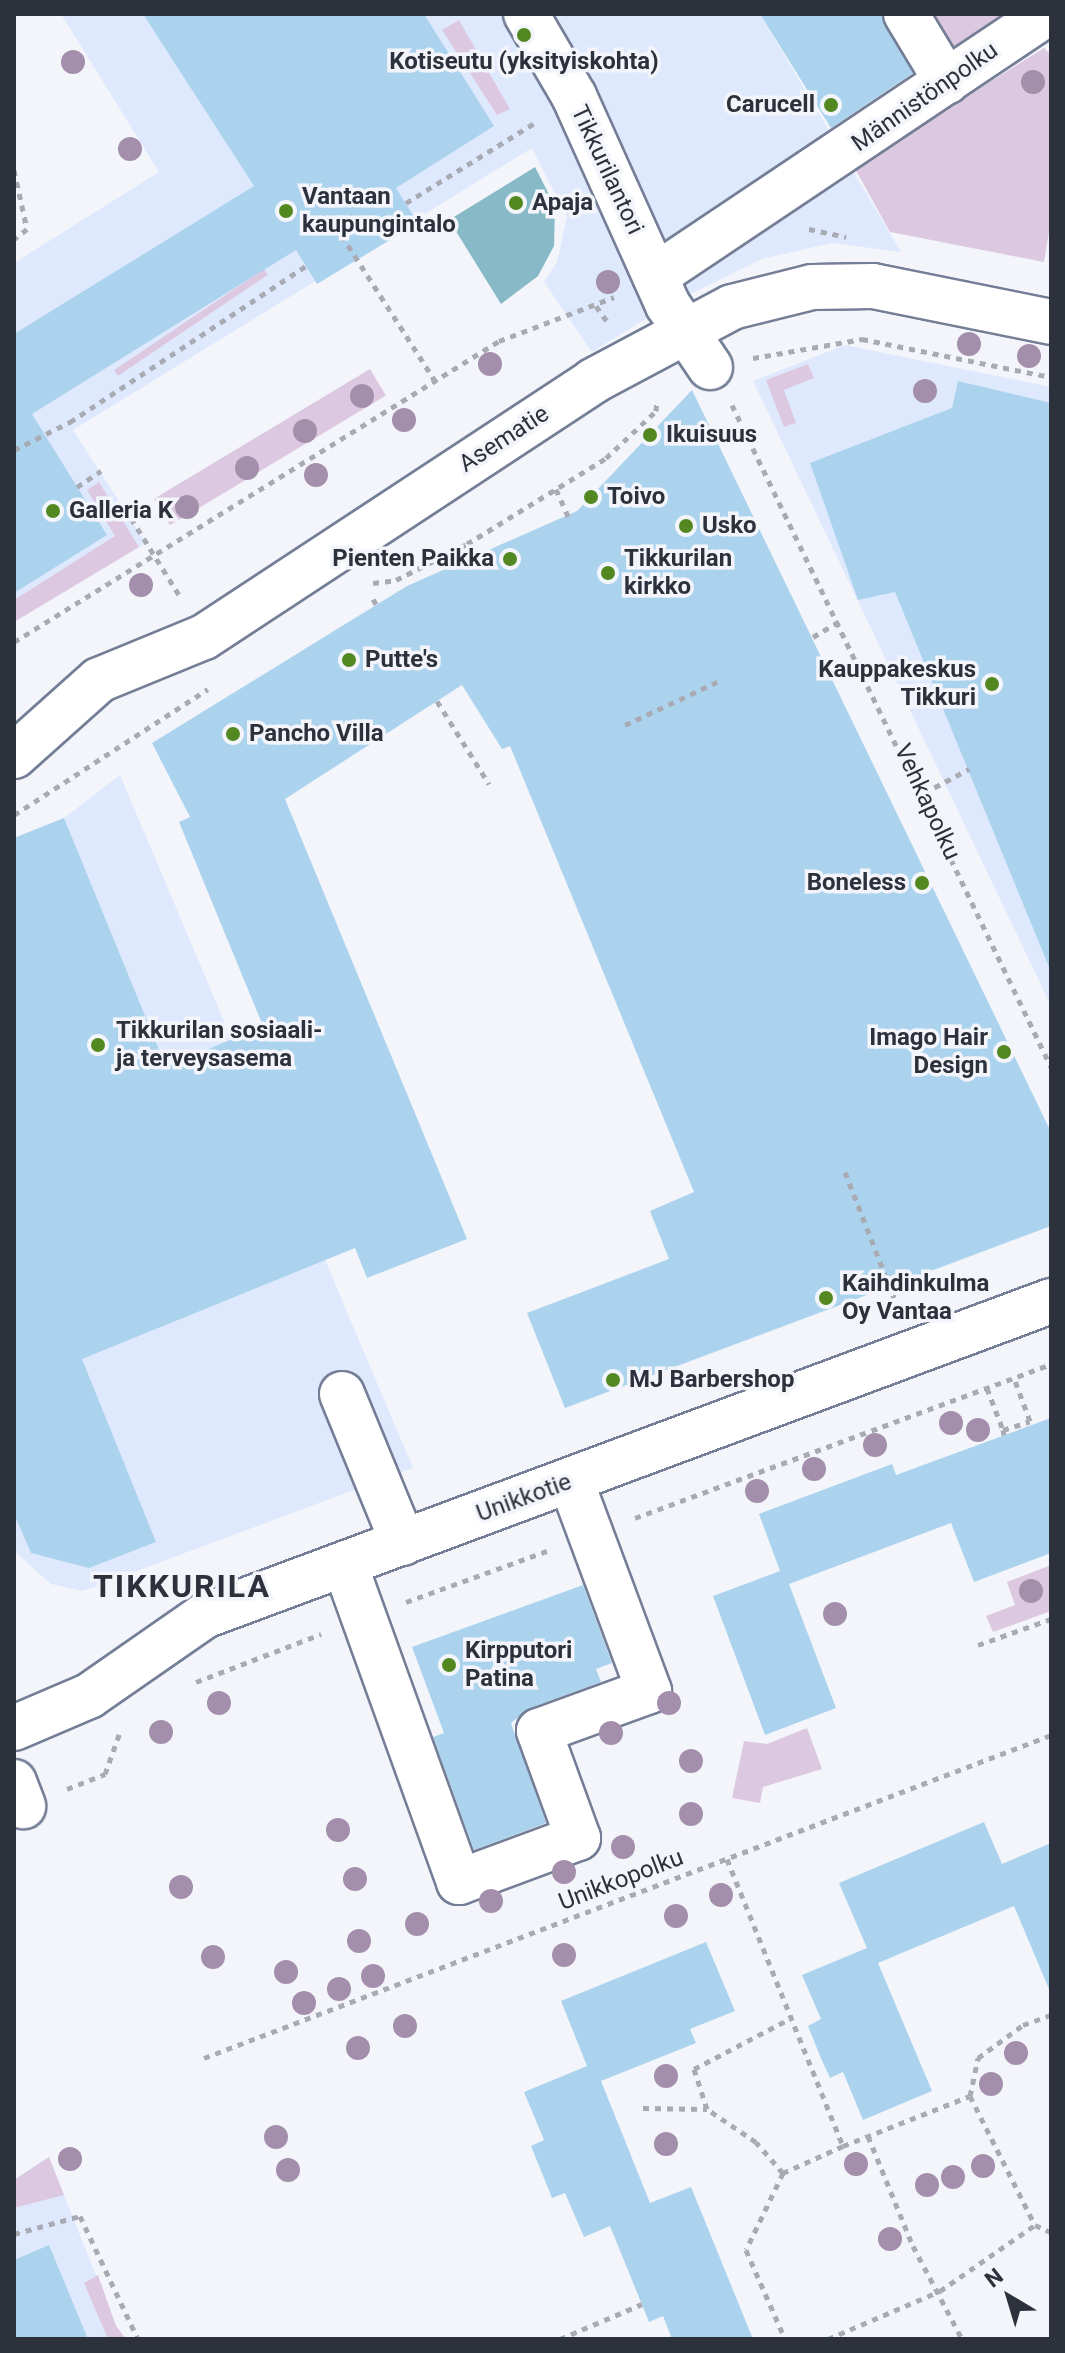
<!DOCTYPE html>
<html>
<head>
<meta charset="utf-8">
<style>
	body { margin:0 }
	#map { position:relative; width:1065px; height:2353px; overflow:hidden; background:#f3f5fb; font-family:Roboto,sans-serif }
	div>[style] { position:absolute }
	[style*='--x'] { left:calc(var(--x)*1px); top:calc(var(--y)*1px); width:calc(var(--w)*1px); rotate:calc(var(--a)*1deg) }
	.built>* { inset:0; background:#dfe9fd }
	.green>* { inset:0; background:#dcc9e1; transform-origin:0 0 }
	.water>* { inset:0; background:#87bac6 }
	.building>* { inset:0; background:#acd3ee }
	.path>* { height:5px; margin-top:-2.5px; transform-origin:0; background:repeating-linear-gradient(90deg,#a8abb3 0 6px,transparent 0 12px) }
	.roads { filter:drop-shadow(2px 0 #747e96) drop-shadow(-2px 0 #747e96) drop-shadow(0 2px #747e96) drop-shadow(0 -2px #747e96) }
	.minor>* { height:44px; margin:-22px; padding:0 22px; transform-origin:22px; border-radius:22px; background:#fff }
	.trees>* { width:24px; height:24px; margin:-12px; border-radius:50%; background:#a38fab }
	.dots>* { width:22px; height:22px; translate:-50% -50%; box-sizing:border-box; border:4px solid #f3f5fb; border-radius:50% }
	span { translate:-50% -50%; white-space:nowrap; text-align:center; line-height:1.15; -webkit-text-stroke:7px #f3f5fb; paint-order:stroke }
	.poi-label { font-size:24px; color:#2c313b; font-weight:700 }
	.right { translate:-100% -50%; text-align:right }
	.left { translate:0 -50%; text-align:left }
	.street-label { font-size:24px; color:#2c313b }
	.district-label { font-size:32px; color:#2c313b; font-weight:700; letter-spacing:2px }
	.frame { position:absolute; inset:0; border:16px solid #2c313b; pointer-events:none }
	.north { position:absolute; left:969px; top:2257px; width:80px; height:80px; -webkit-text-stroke:6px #f3f5fb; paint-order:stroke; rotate:322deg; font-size:22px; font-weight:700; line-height:32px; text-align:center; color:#2c313b }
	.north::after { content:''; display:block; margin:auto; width:28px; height:36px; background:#2c313b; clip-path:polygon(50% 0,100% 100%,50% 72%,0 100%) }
</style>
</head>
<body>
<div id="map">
	<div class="built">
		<i style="clip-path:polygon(61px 14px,760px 14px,901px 252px,832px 243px,762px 259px,668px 305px,592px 352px,544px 282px,557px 262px,567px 217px,532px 148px,73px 430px,146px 543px,14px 622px,14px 263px,159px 172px)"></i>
		<i style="clip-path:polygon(845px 345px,1051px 387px,1051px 1006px,753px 381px)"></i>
		<i style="clip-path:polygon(120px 775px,413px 1468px,83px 1591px,51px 1584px,14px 1551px,14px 838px,64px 818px)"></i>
		<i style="clip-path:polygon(49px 2157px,116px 2326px,126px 2339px,14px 2339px,14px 2180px)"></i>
	</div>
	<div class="green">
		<i style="clip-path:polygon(921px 14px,1019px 14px,948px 59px)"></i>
		<i style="clip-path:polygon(459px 20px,510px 109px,497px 115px,442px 30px)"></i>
		<i style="clip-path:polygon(1044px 48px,1051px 55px,1051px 220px,1044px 262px,890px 232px,854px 167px)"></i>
		<i style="left:264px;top:269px;width:7px;height:181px;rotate:56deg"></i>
		<i style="clip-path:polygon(808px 364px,814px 378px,784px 390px,796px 423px,784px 427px,766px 380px)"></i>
		<i style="left:370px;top:369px;width:31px;height:252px;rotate:59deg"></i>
		<i style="clip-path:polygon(99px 482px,139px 547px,14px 622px,14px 600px,115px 536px,87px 490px)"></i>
		<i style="clip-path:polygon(1051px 1565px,1051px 1611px,993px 1632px,986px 1616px,1015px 1605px,1007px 1582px)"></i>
		<i style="clip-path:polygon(807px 1728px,822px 1769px,763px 1787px,760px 1803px,732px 1798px,744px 1741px,767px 1744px)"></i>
		<i style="clip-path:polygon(49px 2157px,64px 2195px,14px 2208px,14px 2180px)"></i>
		<i style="clip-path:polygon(98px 2275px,116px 2326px,126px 2339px,108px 2339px,84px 2283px)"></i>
	</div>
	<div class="water">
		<i style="clip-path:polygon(535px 167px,555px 206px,554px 246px,538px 276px,501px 304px,449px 220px)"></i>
	</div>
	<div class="building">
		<i style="clip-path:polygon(143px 14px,424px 14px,494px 126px,396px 188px,418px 223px,317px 284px,296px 250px,32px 414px,107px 535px,14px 593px,14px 334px,254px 186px)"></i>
		<i style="clip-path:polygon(760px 14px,881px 14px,913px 73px,831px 128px)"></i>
		<i style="clip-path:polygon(958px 381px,1051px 403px,1049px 967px,895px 592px,858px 600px,810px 463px,952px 408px)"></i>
		<i style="clip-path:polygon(692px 390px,1051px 1132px,1051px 1226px,565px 1408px,527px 1313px,669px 1259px,650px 1211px,694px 1192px,510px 746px,502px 749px,462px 685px,285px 799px,467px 1239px,367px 1278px,355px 1248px,82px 1359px,156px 1542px,89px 1568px,31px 1553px,14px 1514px,14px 838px,64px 818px,166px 1067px,263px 1026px,179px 822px,190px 817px,152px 743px,407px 586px,577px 511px)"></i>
		<i style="clip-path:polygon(1051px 1418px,1051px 1553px,974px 1582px,951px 1523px,789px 1584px,836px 1708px,765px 1735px,713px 1596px,780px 1571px,759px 1514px,892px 1464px,896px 1475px)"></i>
		<i style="clip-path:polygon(583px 1585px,612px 1663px,596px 1669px,601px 1682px,530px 1708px,511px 1723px,546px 1823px,474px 1850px,433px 1737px,444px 1733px,412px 1647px)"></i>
		<i style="clip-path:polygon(984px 1822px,1002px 1864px,1051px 1843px,1051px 1994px,1014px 1906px,878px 1963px,932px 2091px,863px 2120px,843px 2072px,830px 2078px,820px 2056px,808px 2026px,821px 2019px,802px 1975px,867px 1948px,839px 1883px)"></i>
		<i style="clip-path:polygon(706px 1942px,735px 2011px,690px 2029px,696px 2043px,601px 2081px,650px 2203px,691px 2187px,753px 2339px,672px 2339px,663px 2316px,649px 2322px,610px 2226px,584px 2237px,565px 2193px,552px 2198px,531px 2146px,544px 2140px,524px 2092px,587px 2066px,561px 2001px)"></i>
		<i style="clip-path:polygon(49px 2245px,88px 2339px,14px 2339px,14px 2260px)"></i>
	</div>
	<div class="path">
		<i style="--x:14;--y:170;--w:60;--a:77.6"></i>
		<i style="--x:27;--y:229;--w:16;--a:142"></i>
		<i style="--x:406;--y:203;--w:153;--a:-31.9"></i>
		<i style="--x:335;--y:225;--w:185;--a:57.3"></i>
		<i style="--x:809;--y:229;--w:38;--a:12"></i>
		<i style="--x:596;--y:306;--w:19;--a:54"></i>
		<i style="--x:753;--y:358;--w:111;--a:-9.9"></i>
		<i style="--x:862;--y:339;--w:193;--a:11.4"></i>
		<i style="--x:732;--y:405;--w:735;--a:64.27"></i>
		<i style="--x:14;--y:450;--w:63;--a:-26.6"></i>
		<i style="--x:70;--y:422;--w:283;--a:-33.5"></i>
		<i style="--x:77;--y:487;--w:29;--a:-34"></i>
		<i style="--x:556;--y:489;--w:30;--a:66"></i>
		<i style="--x:131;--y:518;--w:94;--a:58"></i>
		<i style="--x:373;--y:583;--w:23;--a:-7"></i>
		<i style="--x:396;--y:580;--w:80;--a:-26.9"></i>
		<i style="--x:467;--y:544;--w:163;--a:-31.7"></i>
		<i style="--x:606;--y:458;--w:69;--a:-43.2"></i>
		<i style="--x:656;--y:411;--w:11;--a:-85"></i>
		<i style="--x:373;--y:599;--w:6;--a:59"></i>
		<i style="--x:813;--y:637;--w:31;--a:-31"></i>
		<i style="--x:14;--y:642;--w:571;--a:-31.82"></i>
		<i style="--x:499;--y:341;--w:123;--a:-20.9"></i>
		<i style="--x:437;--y:701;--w:98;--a:57.9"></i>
		<i style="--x:625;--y:725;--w:102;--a:-25.1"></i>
		<i style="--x:924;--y:793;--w:51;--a:-28.1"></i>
		<i style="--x:14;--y:815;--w:231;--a:-33"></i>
		<i style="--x:845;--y:1172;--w:135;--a:68.7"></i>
		<i style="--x:987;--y:1388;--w:45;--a:69.1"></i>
		<i style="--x:1004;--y:1435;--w:5;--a:-101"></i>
		<i style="--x:1003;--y:1430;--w:28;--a:-18"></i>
		<i style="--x:1030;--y:1421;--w:46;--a:-110.4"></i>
		<i style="--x:635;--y:1518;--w:444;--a:-20.3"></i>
		<i style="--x:406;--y:1602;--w:150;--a:-19.9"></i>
		<i style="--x:978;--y:1645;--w:77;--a:-19.6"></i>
		<i style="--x:196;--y:1682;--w:134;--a:-21"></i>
		<i style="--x:67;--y:1789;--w:41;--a:-21.5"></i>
		<i style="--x:105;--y:1774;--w:45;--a:-70.3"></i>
		<i style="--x:727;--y:1859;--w:310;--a:68"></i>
		<i style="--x:843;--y:2146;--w:66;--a:155.8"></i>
		<i style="--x:783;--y:2173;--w:41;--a:-131.1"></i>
		<i style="--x:756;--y:2142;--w:59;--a:-146"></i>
		<i style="--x:707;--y:2109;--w:42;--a:-108"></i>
		<i style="--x:694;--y:2069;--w:110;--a:-27.7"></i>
		<i style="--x:204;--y:2058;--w:906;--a:-20.87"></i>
		<i style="--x:970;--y:2096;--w:144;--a:63.3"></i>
		<i style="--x:1035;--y:2225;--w:17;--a:24"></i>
		<i style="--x:643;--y:2108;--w:64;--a:0.9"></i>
		<i style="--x:868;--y:2136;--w:119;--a:67.8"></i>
		<i style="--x:913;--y:2246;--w:105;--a:62.2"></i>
		<i style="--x:843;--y:2146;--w:136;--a:-21.5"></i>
		<i style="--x:970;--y:2096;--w:39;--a:-78"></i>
		<i style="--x:978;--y:2058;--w:56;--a:-36.3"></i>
		<i style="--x:1023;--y:2025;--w:30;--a:-20"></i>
		<i style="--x:783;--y:2173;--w:85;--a:115.7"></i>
		<i style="--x:746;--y:2250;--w:97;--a:66.3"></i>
		<i style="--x:14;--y:2234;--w:68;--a:-15.3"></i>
		<i style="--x:80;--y:2216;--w:136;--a:64.8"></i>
		<i style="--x:560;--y:2339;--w:89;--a:-23.1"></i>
		<i style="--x:828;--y:2339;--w:122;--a:-23.2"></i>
		<i style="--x:940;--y:2291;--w:116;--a:-34.8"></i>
	</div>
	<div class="roads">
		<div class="minor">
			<i style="--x:526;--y:14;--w:95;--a:59.7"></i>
			<i style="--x:574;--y:96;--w:229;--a:65.8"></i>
			<i style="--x:668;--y:305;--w:75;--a:55.9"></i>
			<i style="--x:906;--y:14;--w:79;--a:58.9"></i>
			<i style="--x:655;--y:276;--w:471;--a:-33.8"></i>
			<i style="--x:14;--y:756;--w:114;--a:-41.8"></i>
			<i style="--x:99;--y:680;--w:113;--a:-22.3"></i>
			<i style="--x:204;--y:637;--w:466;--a:-33.3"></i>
			<i style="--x:593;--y:381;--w:157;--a:-28"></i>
			<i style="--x:732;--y:307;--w:82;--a:-14"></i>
			<i style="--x:812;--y:287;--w:61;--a:-0.9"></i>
			<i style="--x:873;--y:286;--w:182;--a:11.4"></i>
			<i style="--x:342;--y:1394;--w:161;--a:67.7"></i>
			<i style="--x:345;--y:1565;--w:337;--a:70.2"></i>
			<i style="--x:459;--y:1882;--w:127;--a:-20.3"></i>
			<i style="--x:578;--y:1838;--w:114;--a:-110"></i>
			<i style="--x:539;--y:1731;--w:117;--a:-20"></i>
			<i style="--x:649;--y:1691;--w:224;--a:-110.4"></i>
			<i style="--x:14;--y:1728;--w:82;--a:-23.1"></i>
			<i style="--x:89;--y:1696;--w:140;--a:-34.8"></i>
			<i style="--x:204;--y:1616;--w:904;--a:-20.4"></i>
			<i style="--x:14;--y:1782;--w:26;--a:69"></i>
		</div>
	</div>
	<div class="trees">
		<i style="left:73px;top:62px"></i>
		<i style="left:1033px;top:82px"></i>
		<i style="left:130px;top:149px"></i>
		<i style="left:608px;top:282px"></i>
		<i style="left:969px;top:344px"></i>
		<i style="left:1029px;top:356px"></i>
		<i style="left:490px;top:364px"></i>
		<i style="left:925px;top:391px"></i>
		<i style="left:362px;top:396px"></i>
		<i style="left:404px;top:420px"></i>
		<i style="left:305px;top:431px"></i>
		<i style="left:247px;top:468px"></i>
		<i style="left:316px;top:475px"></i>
		<i style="left:187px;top:507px"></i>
		<i style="left:141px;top:585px"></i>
		<i style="left:951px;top:1423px"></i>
		<i style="left:978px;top:1430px"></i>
		<i style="left:875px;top:1445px"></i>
		<i style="left:814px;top:1469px"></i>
		<i style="left:757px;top:1491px"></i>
		<i style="left:1031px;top:1591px"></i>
		<i style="left:835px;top:1614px"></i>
		<i style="left:219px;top:1703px"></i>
		<i style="left:669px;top:1703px"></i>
		<i style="left:161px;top:1732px"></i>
		<i style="left:611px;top:1733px"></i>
		<i style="left:691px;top:1761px"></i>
		<i style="left:691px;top:1814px"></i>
		<i style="left:338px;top:1830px"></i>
		<i style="left:623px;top:1847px"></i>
		<i style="left:564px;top:1872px"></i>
		<i style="left:355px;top:1879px"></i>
		<i style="left:181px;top:1887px"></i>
		<i style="left:721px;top:1895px"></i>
		<i style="left:491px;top:1901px"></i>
		<i style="left:676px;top:1916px"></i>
		<i style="left:417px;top:1924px"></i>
		<i style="left:359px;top:1941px"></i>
		<i style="left:564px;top:1955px"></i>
		<i style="left:213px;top:1957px"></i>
		<i style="left:286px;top:1972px"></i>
		<i style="left:373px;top:1976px"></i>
		<i style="left:339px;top:1989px"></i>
		<i style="left:304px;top:2003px"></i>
		<i style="left:405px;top:2026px"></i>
		<i style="left:358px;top:2048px"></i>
		<i style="left:1016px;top:2053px"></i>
		<i style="left:666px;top:2076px"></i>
		<i style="left:991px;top:2084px"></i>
		<i style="left:276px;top:2137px"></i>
		<i style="left:666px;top:2144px"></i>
		<i style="left:70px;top:2159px"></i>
		<i style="left:856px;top:2164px"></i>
		<i style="left:983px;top:2166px"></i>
		<i style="left:288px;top:2170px"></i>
		<i style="left:953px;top:2177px"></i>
		<i style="left:927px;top:2185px"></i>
		<i style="left:890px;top:2239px"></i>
	</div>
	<div class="dots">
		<i style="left:524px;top:35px;background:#538821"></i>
		<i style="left:831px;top:105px;background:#538821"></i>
		<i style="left:516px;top:203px;background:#538821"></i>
		<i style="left:286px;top:211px;background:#538821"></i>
		<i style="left:650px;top:435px;background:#538821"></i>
		<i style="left:591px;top:497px;background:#538821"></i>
		<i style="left:53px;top:511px;background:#538821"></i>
		<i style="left:686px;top:526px;background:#538821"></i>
		<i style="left:510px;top:559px;background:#538821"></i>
		<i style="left:608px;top:573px;background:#538821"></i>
		<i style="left:349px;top:660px;background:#538821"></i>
		<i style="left:992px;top:684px;background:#538821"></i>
		<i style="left:233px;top:734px;background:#538821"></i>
		<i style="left:922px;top:883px;background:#538821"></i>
		<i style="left:98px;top:1045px;background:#538821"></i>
		<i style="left:1004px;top:1052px;background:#538821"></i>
		<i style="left:826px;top:1298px;background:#538821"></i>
		<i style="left:613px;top:1380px;background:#538821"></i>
		<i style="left:449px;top:1665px;background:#538821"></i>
	</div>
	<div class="poi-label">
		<span style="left:524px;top:62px">Kotiseutu (yksityiskohta)</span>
		<span class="right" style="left:815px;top:105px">Carucell</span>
		<span class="left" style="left:302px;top:211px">Vantaan<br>kaupungintalo</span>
		<span class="left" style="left:532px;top:203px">Apaja</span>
		<span class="left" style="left:666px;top:435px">Ikuisuus</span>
		<span class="left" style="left:607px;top:497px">Toivo</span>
		<span class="left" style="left:69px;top:511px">Galleria K</span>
		<span class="left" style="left:702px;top:526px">Usko</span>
		<span class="right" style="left:494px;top:559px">Pienten Paikka</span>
		<span class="left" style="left:624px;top:573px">Tikkurilan<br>kirkko</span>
		<span class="left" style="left:365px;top:660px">Putte's</span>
		<span class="right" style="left:976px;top:684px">Kauppakeskus<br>Tikkuri</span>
		<span class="left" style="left:249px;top:734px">Pancho Villa</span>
		<span class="right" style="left:906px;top:883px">Boneless</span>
		<span class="left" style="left:116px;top:1045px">Tikkurilan sosiaali-<br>ja terveysasema</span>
		<span class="right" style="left:988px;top:1052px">Imago Hair<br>Design</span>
		<span class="left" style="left:842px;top:1298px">Kaihdinkulma<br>Oy Vantaa</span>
		<span class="left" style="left:629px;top:1380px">MJ Barbershop</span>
		<span class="left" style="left:465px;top:1665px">Kirpputori<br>Patina</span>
	</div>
	<div class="street-label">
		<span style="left:925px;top:97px;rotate:-35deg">Männistönpolku</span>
		<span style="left:607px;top:170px;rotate:65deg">Tikkurilantori</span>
		<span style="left:504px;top:439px;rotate:-33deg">Asematie</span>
		<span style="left:927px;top:802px;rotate:65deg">Vehkapolku</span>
		<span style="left:524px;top:1498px;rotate:-20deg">Unikkotie</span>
		<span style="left:621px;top:1880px;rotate:-21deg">Unikkopolku</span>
	</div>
	<div class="district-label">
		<span style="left:182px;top:1586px">TIKKURILA</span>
	</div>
	<div class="frame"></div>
	<div class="north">N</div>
</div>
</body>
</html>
